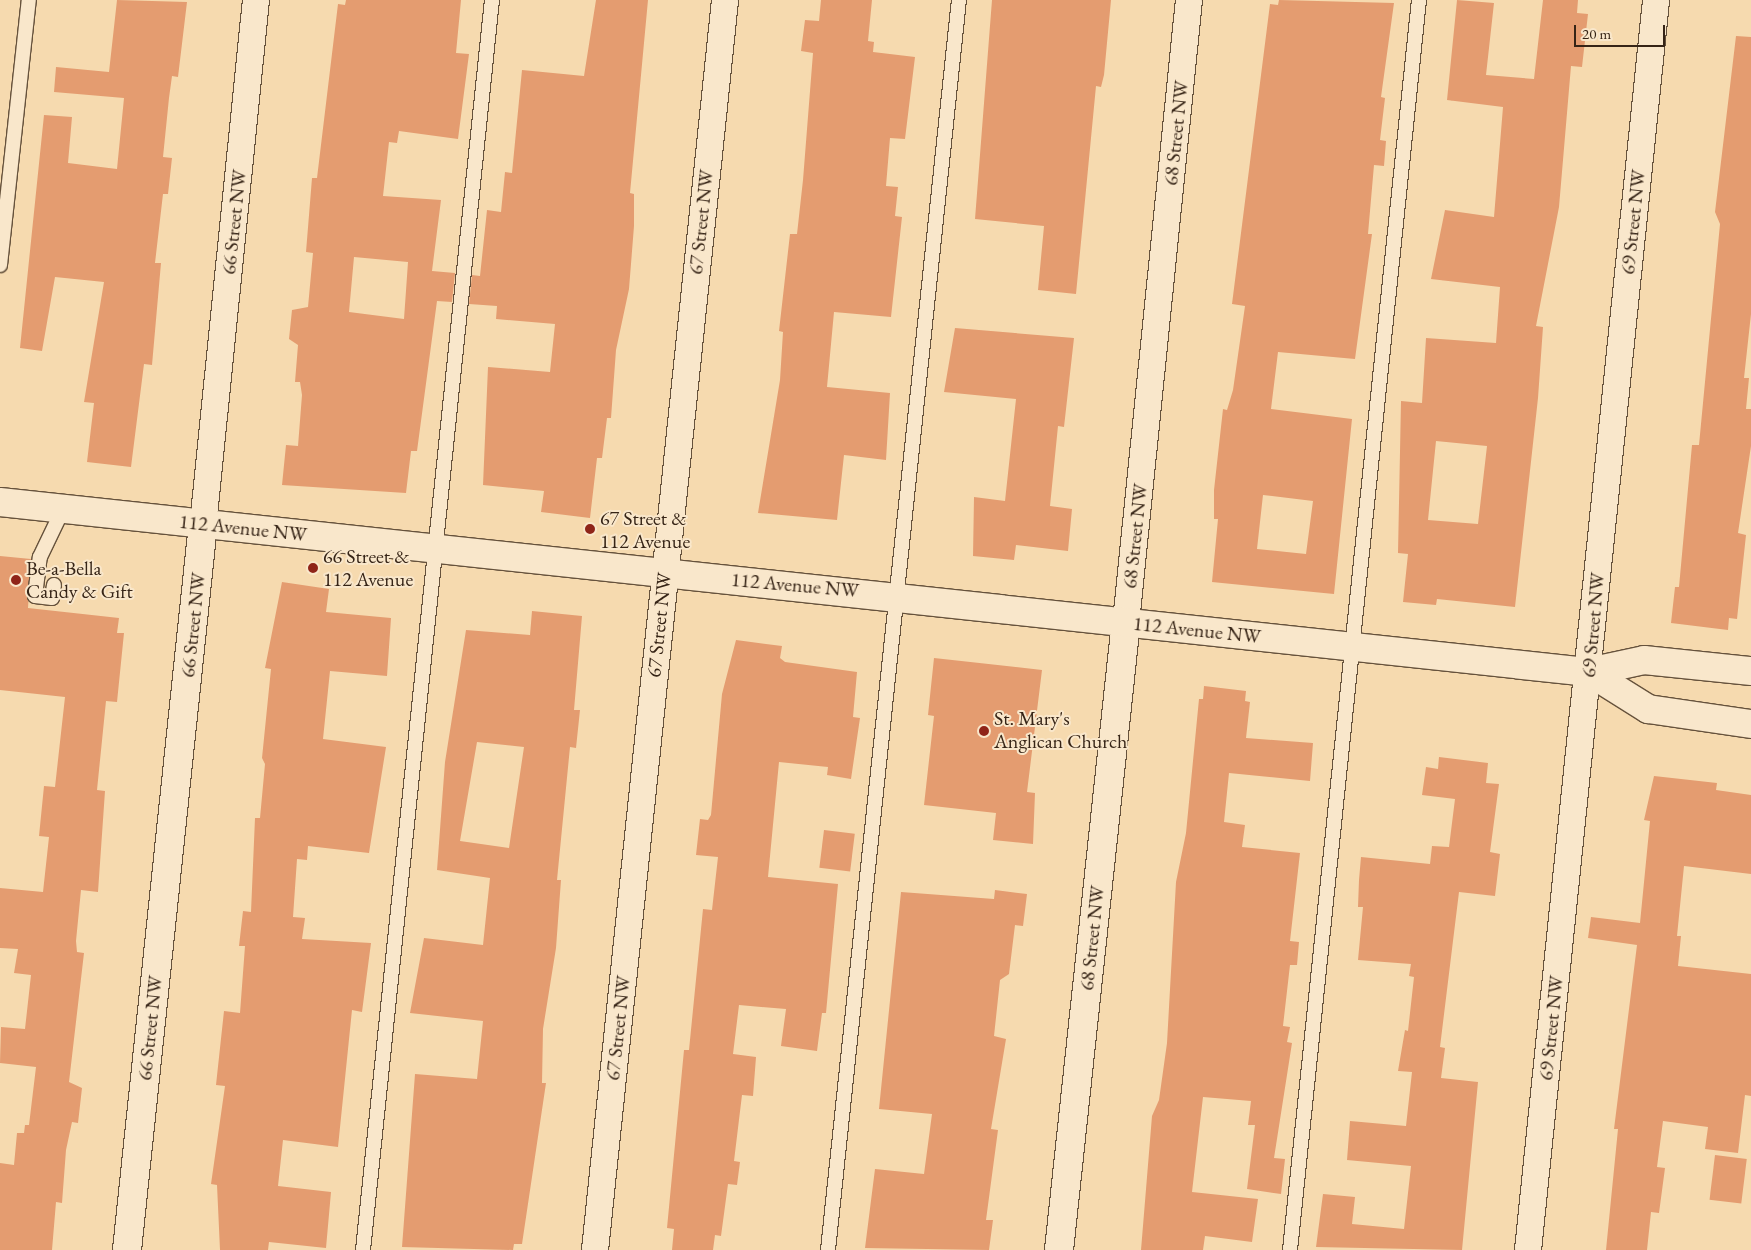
<!DOCTYPE html>
<html>
<head>
<meta charset="utf-8">
<style>
	body { margin:0 }
	#map { position:relative; width:1751px; height:1250px; overflow:hidden; background:#f6daaf; font-family:"EB Garamond",serif }
	div>[style] { position:absolute }
	[style*='--x'] { left:calc(var(--x)*1px); top:calc(var(--y)*1px); width:calc(var(--w)*1px); rotate:calc(var(--a)*1deg) }
	.building>* { inset:0; background:#e49c70; transform-origin:0 0 }
	.roads { filter:drop-shadow(1px 0 #66523c) drop-shadow(-1px 0 #66523c) drop-shadow(0 1px #66523c) drop-shadow(0 -1px #66523c) }
	.service>* { height:14px; margin:-7px; padding:0 7px; transform-origin:7px; border-radius:7px; background:#f9e7cb }
	.minor>* { height:26px; margin:-13px; padding:0 13px; transform-origin:13px; border-radius:13px; background:#f9e7cb }
	.tertiary>* { height:28px; margin:-14px; padding:0 14px; transform-origin:14px; border-radius:14px; background:#f9e7cb }
	.secondary>* { height:28px; margin:-14px; padding:0 14px; transform-origin:14px; border-radius:14px; background:#f9e7cb }
	.dots>* { width:14px; height:14px; translate:-50% -50%; box-sizing:border-box; border:2px solid #f9e7cb; border-radius:50% }
	span { translate:-50% -50%; white-space:nowrap; text-align:center; line-height:1.15; -webkit-text-stroke:4px #f9e7cb; paint-order:stroke }
	.street-label { font-size:20px; color:#362416 }
	.poi-label { font-size:20px; color:#362416 }
	.left { translate:0 -50%; text-align:left }
	.scale { position:absolute; left:1574px; top:25px; width:91px; height:22px; box-sizing:border-box; border:2px solid #362416; border-top:0; padding-left:6px; font-size:15px; line-height:18px; white-space:nowrap; color:#362416; -webkit-text-stroke:4px #f9e7cb; paint-order:stroke }
</style>
</head>
<body>
<div id="map">
	<div class="building">
		<i style="clip-path:polygon(117px 0,187px 2px,178px 77px,172px 76px,169px 98px,163px 157px,172px 158px,168px 194px,163px 194px,155px 263px,161px 263px,152px 365px,144px 364px,131px 467px,87px 462px,94px 403px,84px 402px,104px 282px,55px 277px,42px 351px,20px 348px,44px 115px,72px 117px,68px 163px,117px 169px,124px 98px,54px 92px,56px 67px,109px 72px)"></i>
		<i style="clip-path:polygon(evenodd,346px 0,461px 0,456px 53px,469px 54px,458px 139px,399px 131px,397px 143px,389px 142px,383px 196px,441px 200px,432px 271px,455px 273px,452px 302px,437px 301px,417px 451px,411px 451px,406px 493px,282px 485px,286px 445px,298px 446px,302px 395px,300px 382px,295px 382px,298px 345px,289px 339px,292px 310px,308px 307px,313px 253px,306px 252px,312px 178px,317px 178px,338px 4px,345px 5px,346px 0,354px 257px,408px 262px,404px 319px,349px 312px,354px 257px)"></i>
		<i style="clip-path:polygon(596px 0,648px 0,630px 193px,634px 194px,634px 226px,629px 289px,616px 350px,611px 418px,607px 418px,602px 458px,597px 458px,590px 518px,541px 512px,544px 491px,483px 485px,488px 367px,550px 372px,555px 324px,496px 319px,497px 306px,469px 304px,472px 275px,480px 276px,487px 210px,501px 212px,505px 172px,512px 173px,522px 70px,584px 76px)"></i>
		<i style="clip-path:polygon(821px 0,872px 0,868px 41px,874px 42px,873px 52px,915px 57px,905px 139px,890px 138px,886px 186px,898px 187px,895px 216px,902px 217px,891px 317px,834px 312px,827px 387px,890px 393px,886px 460px,844px 455px,837px 520px,758px 513px,780px 380px,783px 332px,779px 331px,790px 234px,797px 234px,803px 180px,813px 53px,801px 51px,805px 20px,819px 21px)"></i>
		<i style="clip-path:polygon(992px 0,1111px 0,1104px 75px,1101px 87px,1096px 86px,1076px 294px,1038px 290px,1044px 226px,975px 219px)"></i>
		<i style="clip-path:polygon(evenodd,1279px 0,1394px 3px,1381px 97px,1385px 98px,1380px 140px,1386px 141px,1384px 166px,1374px 165px,1368px 234px,1372px 234px,1355px 359px,1278px 352px,1271px 409px,1352px 419px,1334px 594px,1212px 582px,1218px 519px,1214px 519px,1214px 490px,1223px 409px,1227px 410px,1233px 390px,1245px 306px,1232px 304px,1270px 4px,1278px 5px,1279px 0,1263px 495px,1313px 501px,1306px 554px,1257px 549px,1263px 495px)"></i>
		<i style="clip-path:polygon(evenodd,1457px 0,1494px 3px,1486px 75px,1534px 79px,1543px 0,1578px 0,1577px 13px,1588px 14px,1582px 67px,1571px 66px,1559px 207px,1536px 326px,1543px 327px,1538px 398px,1515px 607px,1437px 599px,1436px 605px,1403px 602px,1408px 554px,1398px 553px,1401px 401px,1422px 403px,1426px 338px,1496px 343px,1500px 287px,1431px 279px,1445px 210px,1494px 217px,1503px 107px,1447px 100px,1457px 0,1436px 441px,1487px 446px,1478px 524px,1428px 520px,1436px 441px)"></i>
		<i style="clip-path:polygon(1736px 36px,1751px 37px,1751px 314px,1744px 378px,1749px 378px,1746px 409px,1751px 409px,1751px 446px,1738px 533px,1746px 535px,1737px 619px,1729px 618px,1728px 630px,1671px 623px,1675px 587px,1679px 587px,1692px 445px,1699px 445px,1720px 224px,1715px 212px)"></i>
		<i style="clip-path:polygon(955px 328px,1074px 338px,1064px 427px,1058px 426px,1050px 506px,1072px 509px,1068px 551px,1016px 545px,1014px 560px,973px 556px,974px 497px,1005px 501px,1016px 399px,944px 392px)"></i>
		<i style="clip-path:polygon(0 556px,31px 559px,28px 608px,119px 618px,117px 633px,124px 633px,117px 702px,106px 701px,97px 790px,105px 791px,98px 892px,81px 890px,76px 941px,77px 952px,84px 953px,69px 1082px,82px 1088px,78px 1123px,72px 1122px,66px 1150px,62px 1203px,56px 1202px,52px 1250px,0 1250px,0 1163px,14px 1165px,17px 1133px,24px 1133px,25px 1125px,29px 1125px,36px 1067px,0 1063px,1px 1027px,25px 1029px,31px 975px,14px 973px,18px 949px,0 948px,0 888px,43px 892px,49px 837px,39px 836px,44px 786px,55px 787px,65px 697px,0 690px)"></i>
		<i style="clip-path:polygon(282px 582px,329px 589px,326px 612px,391px 618px,387px 676px,330px 671px,323px 739px,386px 747px,369px 853px,308px 846px,307px 860px,297px 859px,293px 917px,305px 918px,302px 939px,371px 943px,362px 1012px,352px 1010px,338px 1147px,283px 1140px,278px 1186px,331px 1192px,326px 1248px,269px 1242px,268px 1250px,220px 1250px,217px 1185px,211px 1184px,225px 1086px,216px 1085px,224px 1011px,240px 1013px,245px 946px,239px 946px,243px 911px,251px 912px,255px 818px,260px 818px,265px 764px,262px 758px,271px 669px,265px 668px)"></i>
		<i style="clip-path:polygon(evenodd,532px 611px,582px 616px,574px 710px,580px 710px,576px 748px,570px 747px,557px 880px,561px 880px,556px 948px,543px 1029px,542px 1083px,546px 1083px,522px 1244px,514px 1244px,513px 1250px,402px 1247px,415px 1074px,477px 1079px,483px 1021px,410px 1013px,424px 938px,483px 945px,490px 878px,437px 870px,445px 762px,466px 630px,530px 635px,532px 611px,477px 742px,524px 747px,509px 848px,460px 841px,477px 742px)"></i>
		<i style="clip-path:polygon(736px 640px,782px 646px,780px 658px,785px 662px,857px 672px,853px 717px,860px 718px,851px 779px,827px 775px,828px 767px,779px 762px,768px 877px,838px 884px,826px 1013px,822px 1013px,817px 1051px,781px 1046px,786px 1009px,739px 1005px,733px 1054px,756px 1057px,753px 1096px,742px 1095px,734px 1161px,740px 1162px,737px 1185px,728px 1184px,721px 1236px,715px 1235px,713px 1250px,672px 1250px,674px 1229px,667px 1228px,684px 1050px,689px 1050px,703px 909px,712px 910px,718px 857px,696px 855px,700px 819px,708px 820px,711px 815px,722px 694px)"></i>
		<i style="clip-path:polygon(934px 658px,1042px 670px,1027px 792px,1035px 793px,1033px 844px,993px 840px,996px 813px,924px 805px,934px 716px,928px 715px)"></i>
		<i style="clip-path:polygon(1204px 686px,1246px 691px,1245px 701px,1250px 702px,1246px 738px,1313px 743px,1310px 781px,1229px 773px,1224px 822px,1245px 825px,1242px 847px,1300px 853px,1290px 941px,1299px 942px,1297px 965px,1290px 965px,1283px 1026px,1290px 1027px,1287px 1042px,1292px 1043px,1274px 1158px,1285px 1159px,1281px 1194px,1247px 1189px,1255px 1125px,1248px 1125px,1251px 1101px,1203px 1097px,1192px 1192px,1258px 1199px,1252px 1242px,1205px 1236px,1203px 1250px,1141px 1250px,1152px 1116px,1159px 1100px,1167px 1043px,1176px 882px,1186px 833px,1199px 699px,1203px 699px)"></i>
		<i style="clip-path:polygon(1439px 757px,1488px 763px,1486px 783px,1499px 784px,1490px 852px,1500px 854px,1495px 896px,1459px 892px,1440px 1047px,1445px 1048px,1441px 1078px,1478px 1082px,1462px 1250px,1316px 1247px,1323px 1194px,1355px 1197px,1352px 1224px,1404px 1229px,1411px 1166px,1347px 1160px,1350px 1121px,1406px 1126px,1412px 1072px,1398px 1071px,1405px 1030px,1408px 1031px,1414px 977px,1409px 976px,1411px 964px,1358px 960px,1363px 907px,1358px 907px,1359px 880px,1361px 857px,1430px 864px,1432px 846px,1449px 847px,1455px 799px,1422px 795px,1426px 767px,1438px 769px)"></i>
		<i style="clip-path:polygon(1654px 776px,1717px 783px,1716px 790px,1751px 795px,1751px 874px,1684px 866px,1677px 936px,1681px 936px,1678px 966px,1751px 974px,1751px 1096px,1745px 1095px,1738px 1153px,1705px 1149px,1708px 1127px,1663px 1121px,1657px 1167px,1665px 1168px,1659px 1213px,1651px 1212px,1647px 1250px,1606px 1250px,1618px 1129px,1614px 1129px,1637px 945px,1588px 938px,1591px 917px,1640px 923px,1650px 821px,1644px 820px)"></i>
		<i style="left:824px;top:830px;width:31px;height:38px;rotate:7deg"></i>
		<i style="clip-path:polygon(995px 890px,1027px 894px,1023px 926px,1015px 925px,1009px 974px,1000px 980px,994px 1036px,1006px 1039px,991px 1129px,998px 1130px,986px 1220px,993px 1220px,989px 1250px,865px 1248px,875px 1169px,924px 1174px,932px 1114px,879px 1109px,901px 892px,994px 899px)"></i>
		<i style="left:1715px;top:1155px;width:32px;height:45px;rotate:7deg"></i>
	</div>
	<div class="roads">
		<div class="service">
			<i style="--x:0;--y:265;--w:267;--a:-83.8"></i>
			<i style="--x:54;--y:585;--w:13;--a:99"></i>
			<i style="--x:52;--y:598;--w:17;--a:-173"></i>
			<i style="--x:35;--y:596;--w:39;--a:-83"></i>
			<i style="--x:40;--y:557;--w:53;--a:-64.4"></i>
			<i style="--x:363;--y:1250;--w:1257;--a:-84.11"></i>
			<i style="--x:828;--y:1250;--w:1257;--a:-84.02"></i>
			<i style="--x:1290;--y:1250;--w:1257;--a:-84.11"></i>
		</div>
		<div class="minor">
			<i style="--x:203;--y:525;--w:528;--a:-84.24"></i>
			<i style="--x:1126;--y:622;--w:625;--a:-84.22"></i>
			<i style="--x:595;--y:1250;--w:1257;--a:-84.06"></i>
			<i style="--x:1528;--y:1250;--w:1257;--a:-84.15"></i>
		</div>
		<div class="tertiary">
			<i style="--x:127;--y:1250;--w:729;--a:-84.02"></i>
			<i style="--x:1059;--y:1250;--w:632;--a:-83.91"></i>
		</div>
		<div class="secondary">
			<i style="--x:0;--y:502;--w:1598;--a:6.11"></i>
			<i style="--x:1589;--y:672;--w:56;--a:-12.3"></i>
			<i style="--x:1644;--y:660;--w:108;--a:5.9"></i>
			<i style="--x:1589;--y:672;--w:70;--a:32.1"></i>
			<i style="--x:1648;--y:709;--w:104;--a:8.3"></i>
		</div>
	</div>
	<div class="dots">
		<i style="left:590px;top:529px;background:#8f2418"></i>
		<i style="left:313px;top:568px;background:#8f2418"></i>
		<i style="left:16px;top:580px;background:#8f2418"></i>
		<i style="left:984px;top:731px;background:#8f2418"></i>
	</div>
	<div class="street-label">
		<span style="left:1176px;top:133px;rotate:-84deg">68 Street NW</span>
		<span style="left:234px;top:222px;rotate:-84deg">66 Street NW</span>
		<span style="left:701px;top:222px;rotate:-84deg">67 Street NW</span>
		<span style="left:1633px;top:222px;rotate:-84deg">69 Street NW</span>
		<span style="left:243px;top:528px;rotate:6deg">112 Avenue NW</span>
		<span style="left:1135px;top:536px;rotate:-84deg">68 Street NW</span>
		<span style="left:795px;top:585px;rotate:5deg">112 Avenue NW</span>
		<span style="left:193px;top:625px;rotate:-84deg">66 Street NW</span>
		<span style="left:659px;top:625px;rotate:-84deg">67 Street NW</span>
		<span style="left:1593px;top:625px;rotate:-85deg">69 Street NW</span>
		<span style="left:1197px;top:630px;rotate:6deg">112 Avenue NW</span>
		<span style="left:1092px;top:938px;rotate:-84deg">68 Street NW</span>
		<span style="left:150px;top:1028px;rotate:-84deg">66 Street NW</span>
		<span style="left:618px;top:1028px;rotate:-84deg">67 Street NW</span>
		<span style="left:1551px;top:1028px;rotate:-84deg">69 Street NW</span>
	</div>
	<div class="poi-label">
		<span class="left" style="left:600px;top:530px">67 Street &amp;<br>112 Avenue</span>
		<span class="left" style="left:323px;top:568px">66 Street &amp;<br>112 Avenue</span>
		<span class="left" style="left:26px;top:580px">Be-a-Bella<br>Candy &amp; Gift</span>
		<span class="left" style="left:994px;top:730px">St. Mary's<br>Anglican Church</span>
	</div>
	<div class="scale">20 m</div>
</div>
</body>
</html>
